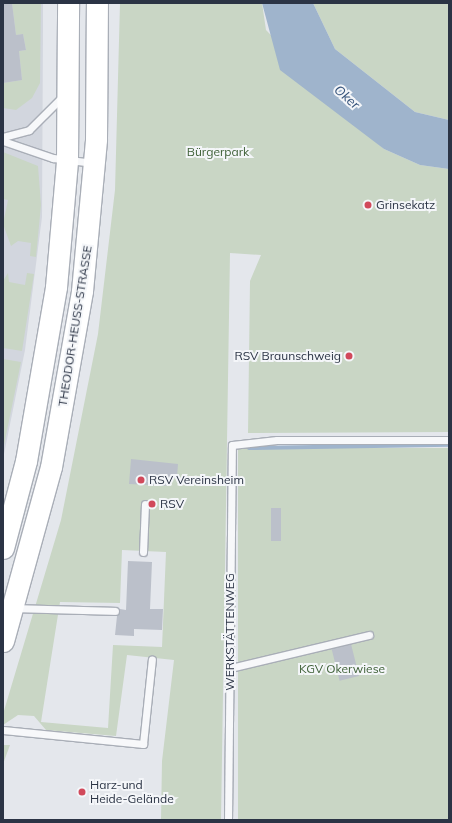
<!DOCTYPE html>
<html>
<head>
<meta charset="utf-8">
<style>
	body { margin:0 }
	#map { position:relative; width:452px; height:823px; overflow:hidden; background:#e4e7ec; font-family:Mulish,sans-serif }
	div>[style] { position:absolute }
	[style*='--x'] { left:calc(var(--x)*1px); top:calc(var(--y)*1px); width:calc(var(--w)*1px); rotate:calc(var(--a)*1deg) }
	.built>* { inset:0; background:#d2d6de }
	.green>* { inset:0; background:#c9d6c5; transform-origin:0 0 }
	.water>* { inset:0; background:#9fb4cc }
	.stream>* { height:4px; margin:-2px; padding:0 2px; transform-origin:2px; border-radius:2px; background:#9fb4cc }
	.building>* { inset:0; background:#bbc0ca; transform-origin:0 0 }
	.roads { filter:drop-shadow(1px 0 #a9aeb7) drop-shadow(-1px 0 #a9aeb7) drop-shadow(0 1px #a9aeb7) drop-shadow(0 -1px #a9aeb7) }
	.lane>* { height:7px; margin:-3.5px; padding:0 3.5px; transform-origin:3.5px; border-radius:3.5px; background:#f7f8fa }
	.secondary>* { height:21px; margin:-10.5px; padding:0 10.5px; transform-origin:10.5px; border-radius:10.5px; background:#fff }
	.dots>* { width:11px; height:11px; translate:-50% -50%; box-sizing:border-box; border:2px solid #f4f6f9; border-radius:50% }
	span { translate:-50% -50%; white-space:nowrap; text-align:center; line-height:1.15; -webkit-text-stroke:4px #f4f6f9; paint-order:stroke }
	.park-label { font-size:12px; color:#3f6138 }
	.poi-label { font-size:12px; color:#2b3445 }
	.left { translate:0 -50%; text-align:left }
	.right { translate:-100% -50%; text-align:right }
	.street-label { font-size:12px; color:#2b3445 }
	.water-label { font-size:13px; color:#34527a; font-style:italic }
	.frame { position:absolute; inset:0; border:4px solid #2b3445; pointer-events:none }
</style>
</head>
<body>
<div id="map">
	<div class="built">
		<i style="clip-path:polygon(3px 3px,43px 3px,43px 28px,42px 217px,25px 350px,3px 459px)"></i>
	</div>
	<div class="green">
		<i style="clip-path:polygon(12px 3px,41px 3px,40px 83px,32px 98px,16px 110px,3px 108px,3px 83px,22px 80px,19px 51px,26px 50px,23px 34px,16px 35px)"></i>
		<i style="clip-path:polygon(evenodd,120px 3px,262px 3px,266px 30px,370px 137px,384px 149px,420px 165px,449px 169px,449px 432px,248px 433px,250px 281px,261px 255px,230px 253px,221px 820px,161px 820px,162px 761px,174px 660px,127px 655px,116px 736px,46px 730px,34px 716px,18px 715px,3px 725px,3px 714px,61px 520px,98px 334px,115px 190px,120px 3px,122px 550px,166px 552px,162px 647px,113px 645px,108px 728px,41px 722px,60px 602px,120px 603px,122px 550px)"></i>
		<i style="clip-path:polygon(313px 3px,449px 3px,449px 120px,415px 112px,335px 49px)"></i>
		<i style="clip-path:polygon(3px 152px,38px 166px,41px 205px,36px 257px,30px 256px,31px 243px,18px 241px,11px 246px,3px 224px,8px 200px,3px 199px)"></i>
		<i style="clip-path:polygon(8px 273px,9px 282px,25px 285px,27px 273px,34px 274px,22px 351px,3px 348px,3px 281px)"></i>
		<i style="clip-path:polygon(3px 359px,21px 362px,3px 450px)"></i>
		<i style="left:449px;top:448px;width:372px;height:211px;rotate:90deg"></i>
		<i style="clip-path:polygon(3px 745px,10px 745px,3px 764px)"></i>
	</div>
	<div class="water">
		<i style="clip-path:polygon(262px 3px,313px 3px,335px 49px,415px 112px,449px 120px,449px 169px,420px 165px,384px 149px,280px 70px)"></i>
	</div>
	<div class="stream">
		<i style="--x:249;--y:448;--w:200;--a:-0.9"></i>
	</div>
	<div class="building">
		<i style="clip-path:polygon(3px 3px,12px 3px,16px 35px,23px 34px,26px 50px,19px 51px,22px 80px,3px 83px)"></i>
		<i style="clip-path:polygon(131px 459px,178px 464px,177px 478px,170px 478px,170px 486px,129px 484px)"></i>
		<i style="left:271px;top:508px;width:10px;height:33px"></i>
		<i style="clip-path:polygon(128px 561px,152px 562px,150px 609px,163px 609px,162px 630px,134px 629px,134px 636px,115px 635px,117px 616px,120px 609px,126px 610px)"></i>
		<i style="left:351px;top:644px;width:33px;height:20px;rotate:76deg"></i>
	</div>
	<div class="roads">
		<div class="lane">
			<i style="--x:3;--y:137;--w:27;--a:-15"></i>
			<i style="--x:29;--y:130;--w:45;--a:-45"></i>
			<i style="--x:3;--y:141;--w:53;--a:18.8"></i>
			<i style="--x:53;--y:158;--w:39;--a:7"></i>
			<i style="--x:143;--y:552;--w:48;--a:-87.6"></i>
			<i style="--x:15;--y:608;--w:100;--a:1.7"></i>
			<i style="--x:230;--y:668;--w:143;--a:-13.4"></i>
			<i style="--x:3;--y:730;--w:141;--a:5.7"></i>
			<i style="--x:143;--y:744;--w:85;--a:-84"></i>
			<i style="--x:228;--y:820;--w:375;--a:-89.4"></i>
			<i style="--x:232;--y:445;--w:45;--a:-6.3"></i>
			<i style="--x:277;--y:440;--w:172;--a:0"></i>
		</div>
		<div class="secondary">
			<i style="--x:3;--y:548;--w:90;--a:-75.2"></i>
			<i style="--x:26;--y:461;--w:177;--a:-80.2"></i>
			<i style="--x:56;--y:287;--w:126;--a:-85"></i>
			<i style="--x:67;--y:161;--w:158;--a:-89.6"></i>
			<i style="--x:3;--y:641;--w:180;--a:-74.6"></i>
			<i style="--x:51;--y:467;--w:179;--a:-80"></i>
			<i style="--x:82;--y:291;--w:153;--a:-84.7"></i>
			<i style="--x:96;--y:139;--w:136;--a:-89.6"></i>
		</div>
	</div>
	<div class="dots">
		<i style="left:368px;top:205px;background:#d1495b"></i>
		<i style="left:349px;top:356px;background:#d1495b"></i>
		<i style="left:141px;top:480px;background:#d1495b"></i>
		<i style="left:152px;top:504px;background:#d1495b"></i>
		<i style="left:82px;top:792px;background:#d1495b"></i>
	</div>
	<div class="park-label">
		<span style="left:218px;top:152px">Bürgerpark</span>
		<span style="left:342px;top:669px">KGV Okerwiese</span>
	</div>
	<div class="poi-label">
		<span class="left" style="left:376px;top:205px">Grinsekatz</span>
		<span class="right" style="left:341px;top:356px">RSV Braunschweig</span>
		<span class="left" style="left:149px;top:480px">RSV Vereinsheim</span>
		<span class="left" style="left:160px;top:504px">RSV</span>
		<span class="left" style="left:90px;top:792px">Harz-und<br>Heide-Gelände</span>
	</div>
	<div class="street-label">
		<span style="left:75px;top:326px;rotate:-81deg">THEODOR-HEUSS-STRASSE</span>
		<span style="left:230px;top:632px;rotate:-90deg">WERKSTÄTTENWEG</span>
	</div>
	<div class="water-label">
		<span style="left:347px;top:97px;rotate:41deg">Oker</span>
	</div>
	<div class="frame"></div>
</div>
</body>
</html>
